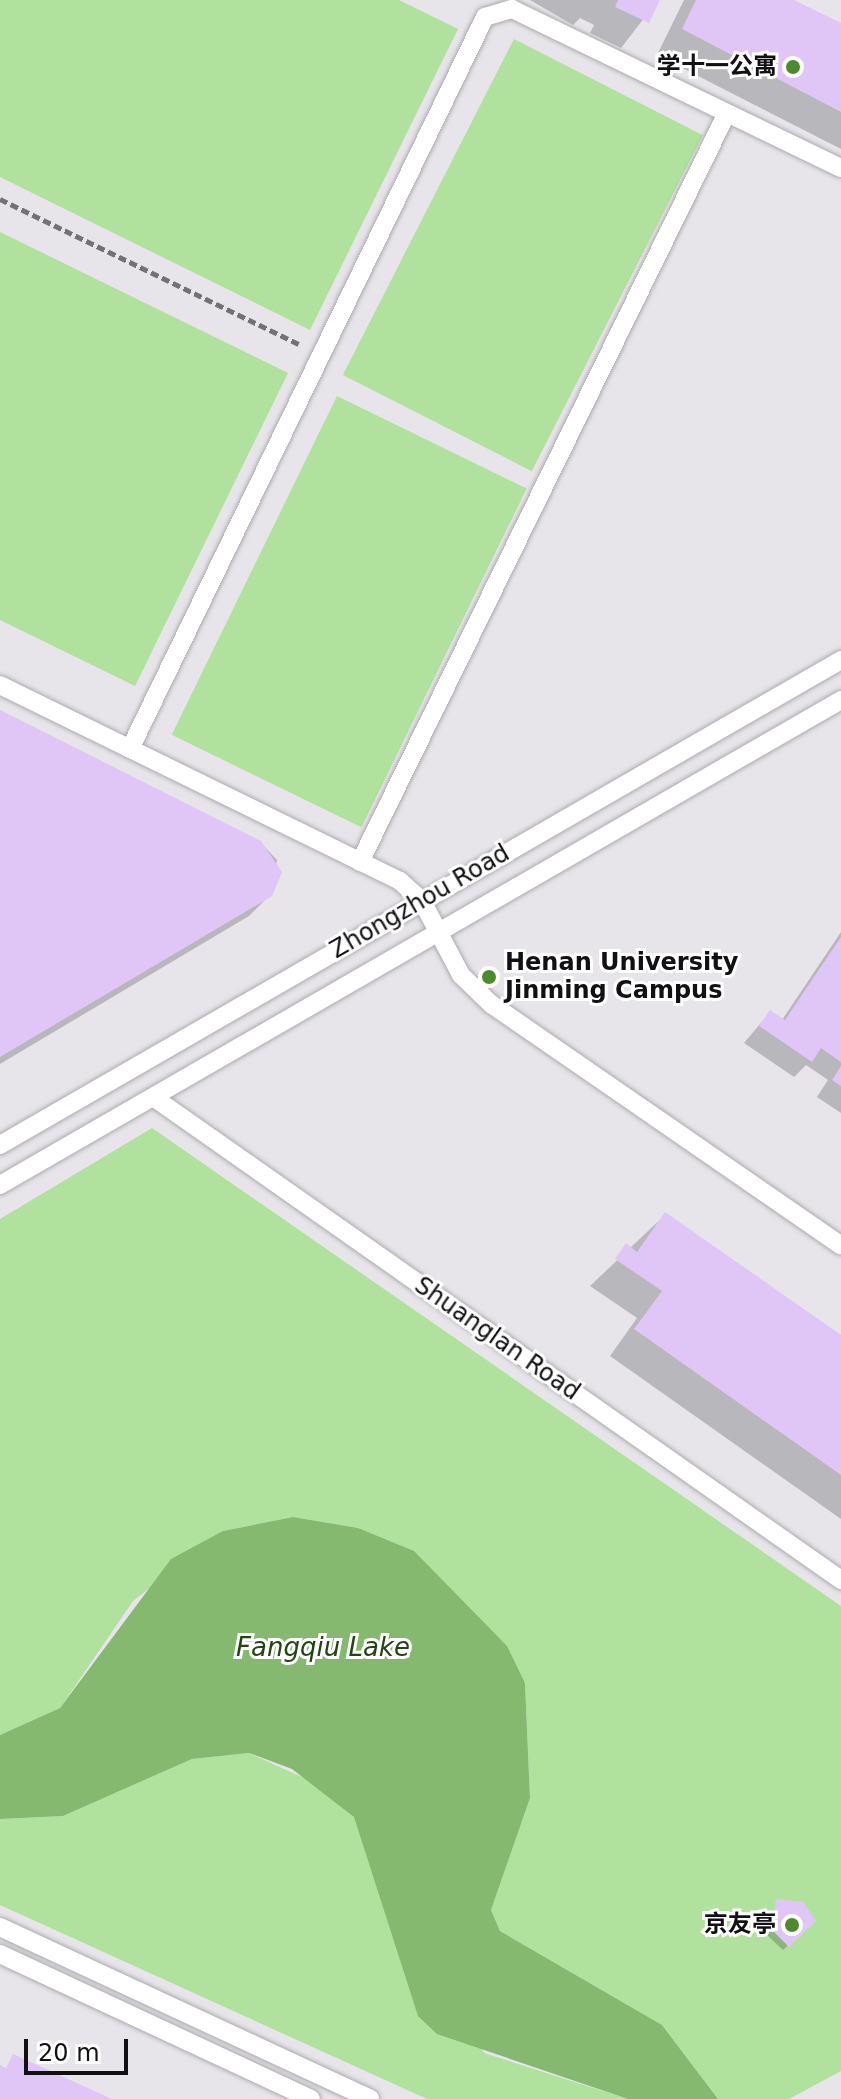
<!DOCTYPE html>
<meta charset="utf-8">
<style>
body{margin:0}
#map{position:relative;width:841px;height:2099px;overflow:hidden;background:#e7e5ea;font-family:"DejaVu Sans","Noto Sans SC",sans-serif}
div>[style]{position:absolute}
.green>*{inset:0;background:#b0e19d;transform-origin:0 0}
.water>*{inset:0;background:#84b96f}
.shadow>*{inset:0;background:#0003}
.building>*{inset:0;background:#dfc6f6}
.path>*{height:5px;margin-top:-2.5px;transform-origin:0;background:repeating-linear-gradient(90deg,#727174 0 8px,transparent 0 12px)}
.roads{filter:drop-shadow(0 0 2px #adaaaf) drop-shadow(0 0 2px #adaaaf)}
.service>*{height:18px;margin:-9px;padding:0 9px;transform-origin:9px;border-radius:9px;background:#fff}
.dots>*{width:22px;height:22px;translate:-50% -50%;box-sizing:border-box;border:4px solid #fff;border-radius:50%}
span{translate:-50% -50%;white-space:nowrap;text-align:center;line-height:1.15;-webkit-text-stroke:6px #fff;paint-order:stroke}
.poi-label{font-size:24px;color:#111012;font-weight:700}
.right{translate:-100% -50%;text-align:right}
.left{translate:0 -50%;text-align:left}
.street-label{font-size:24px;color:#111012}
.water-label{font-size:26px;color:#234512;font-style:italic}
.scale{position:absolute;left:24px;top:2039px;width:104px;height:36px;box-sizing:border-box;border:4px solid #111012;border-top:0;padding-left:10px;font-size:24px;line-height:28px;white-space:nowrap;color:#111012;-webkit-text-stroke:6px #fff;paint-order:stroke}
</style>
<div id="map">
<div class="green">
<i style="clip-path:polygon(0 0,399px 0,458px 29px,310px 330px,0 177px)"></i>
<i style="left:514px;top:39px;width:212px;height:377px;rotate:27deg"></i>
<i style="clip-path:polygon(0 232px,288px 373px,135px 686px,0 620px)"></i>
<i style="left:337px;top:396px;width:211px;height:377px;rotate:26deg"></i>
<i style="clip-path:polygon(152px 1128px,841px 1606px,841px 2071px,789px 2099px,718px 2099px,662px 2025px,500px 1931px,491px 1910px,530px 1798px,525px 1682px,358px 1528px,293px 1517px,223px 1531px,133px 1601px,60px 1708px,0 1735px,0 1219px)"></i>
<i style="clip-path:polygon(249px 1753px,317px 1784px,354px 1817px,484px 2053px,628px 2099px,427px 2099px,0 1905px,0 1819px,63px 1816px,192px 1759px)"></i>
</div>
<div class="water">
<i style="clip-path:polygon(293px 1517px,358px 1528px,414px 1551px,507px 1646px,525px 1683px,530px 1798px,491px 1910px,500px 1931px,662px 2025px,718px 2099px,628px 2099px,437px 2034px,418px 2016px,354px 1817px,292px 1769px,249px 1753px,192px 1759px,63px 1816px,0 1819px,0 1735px,60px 1708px,171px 1559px,223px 1531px)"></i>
</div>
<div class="shadow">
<i style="clip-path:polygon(530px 0,658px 0,621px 48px,590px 33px,594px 25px,580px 18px,573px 25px)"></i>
<i style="clip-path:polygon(684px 0,789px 0,841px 25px,841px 149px,657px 55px)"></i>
<i style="clip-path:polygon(0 713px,260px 842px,277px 860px,270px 895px,249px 916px,0 1064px)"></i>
<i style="clip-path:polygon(841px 932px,841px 1113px,817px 1097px,828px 1080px,806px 1065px,794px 1077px,744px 1043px,770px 1012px,782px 1020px)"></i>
<i style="clip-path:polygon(666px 1214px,841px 1337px,841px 1519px,610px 1356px,637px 1318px,590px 1286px)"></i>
<i style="clip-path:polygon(777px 1902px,813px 1921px,783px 1950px,766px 1934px)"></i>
</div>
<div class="building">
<i style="clip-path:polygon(618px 0,660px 0,649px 23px,615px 7px)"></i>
<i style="clip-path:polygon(696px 0,794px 0,841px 23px,841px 112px,682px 29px)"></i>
<i style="clip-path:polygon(0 710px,261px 841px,282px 872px,272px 896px,0 1057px)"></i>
<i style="clip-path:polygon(841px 937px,841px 1062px,821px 1048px,812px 1062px,759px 1026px,770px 1010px,785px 1020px)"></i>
<i style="clip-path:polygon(841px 1066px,841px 1086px,832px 1080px)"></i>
<i style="clip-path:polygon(665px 1212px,841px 1335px,841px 1475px,634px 1329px,662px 1291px,615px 1259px,626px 1243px,637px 1252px)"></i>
<i style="clip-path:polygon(776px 1899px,803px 1902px,816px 1921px,789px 1947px,771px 1929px)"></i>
<i style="clip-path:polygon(13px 2054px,112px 2099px,0 2099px,0 2065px,6px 2068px)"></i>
</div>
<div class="path">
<i style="left:0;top:199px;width:332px;rotate:25.9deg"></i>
</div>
<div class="roads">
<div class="service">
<i style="left:0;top:685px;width:445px;rotate:26.1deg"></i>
<i style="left:400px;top:881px;width:30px;rotate:42deg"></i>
<i style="left:422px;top:901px;width:84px;rotate:62.2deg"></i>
<i style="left:461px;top:975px;width:42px;rotate:44deg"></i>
<i style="left:491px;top:1004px;width:425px;rotate:34.6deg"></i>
<i style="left:130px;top:749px;width:814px;rotate:-64.13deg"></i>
<i style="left:485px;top:17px;width:28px;rotate:-17deg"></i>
<i style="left:512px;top:9px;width:365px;rotate:25.8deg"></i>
<i style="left:360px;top:862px;width:834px;rotate:-63.9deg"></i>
<i style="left:153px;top:1097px;width:841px;rotate:35.07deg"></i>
<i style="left:0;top:1145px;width:971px;rotate:-29.97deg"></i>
<i style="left:0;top:1185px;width:971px;rotate:-29.97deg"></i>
<i style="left:0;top:1927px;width:408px;rotate:24.9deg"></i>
<i style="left:0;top:1954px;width:343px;rotate:25deg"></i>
</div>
</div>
<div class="dots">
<i style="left:793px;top:67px;background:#4b8b2c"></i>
<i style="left:489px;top:977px;background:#4b8b2c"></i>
<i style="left:792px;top:1925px;background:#4b8b2c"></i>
</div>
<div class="poi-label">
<span class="right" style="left:777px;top:67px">学十一公寓</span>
<span class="left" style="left:505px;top:977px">Henan University<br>Jinming Campus</span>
<span class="right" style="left:776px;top:1925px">京友亭</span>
</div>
<div class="street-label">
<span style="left:420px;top:902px;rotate:-30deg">Zhongzhou Road</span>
<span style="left:497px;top:1339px;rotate:35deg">Shuanglan Road</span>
</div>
<div class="water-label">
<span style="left:323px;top:1648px">Fangqiu Lake</span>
</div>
<div class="scale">20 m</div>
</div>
